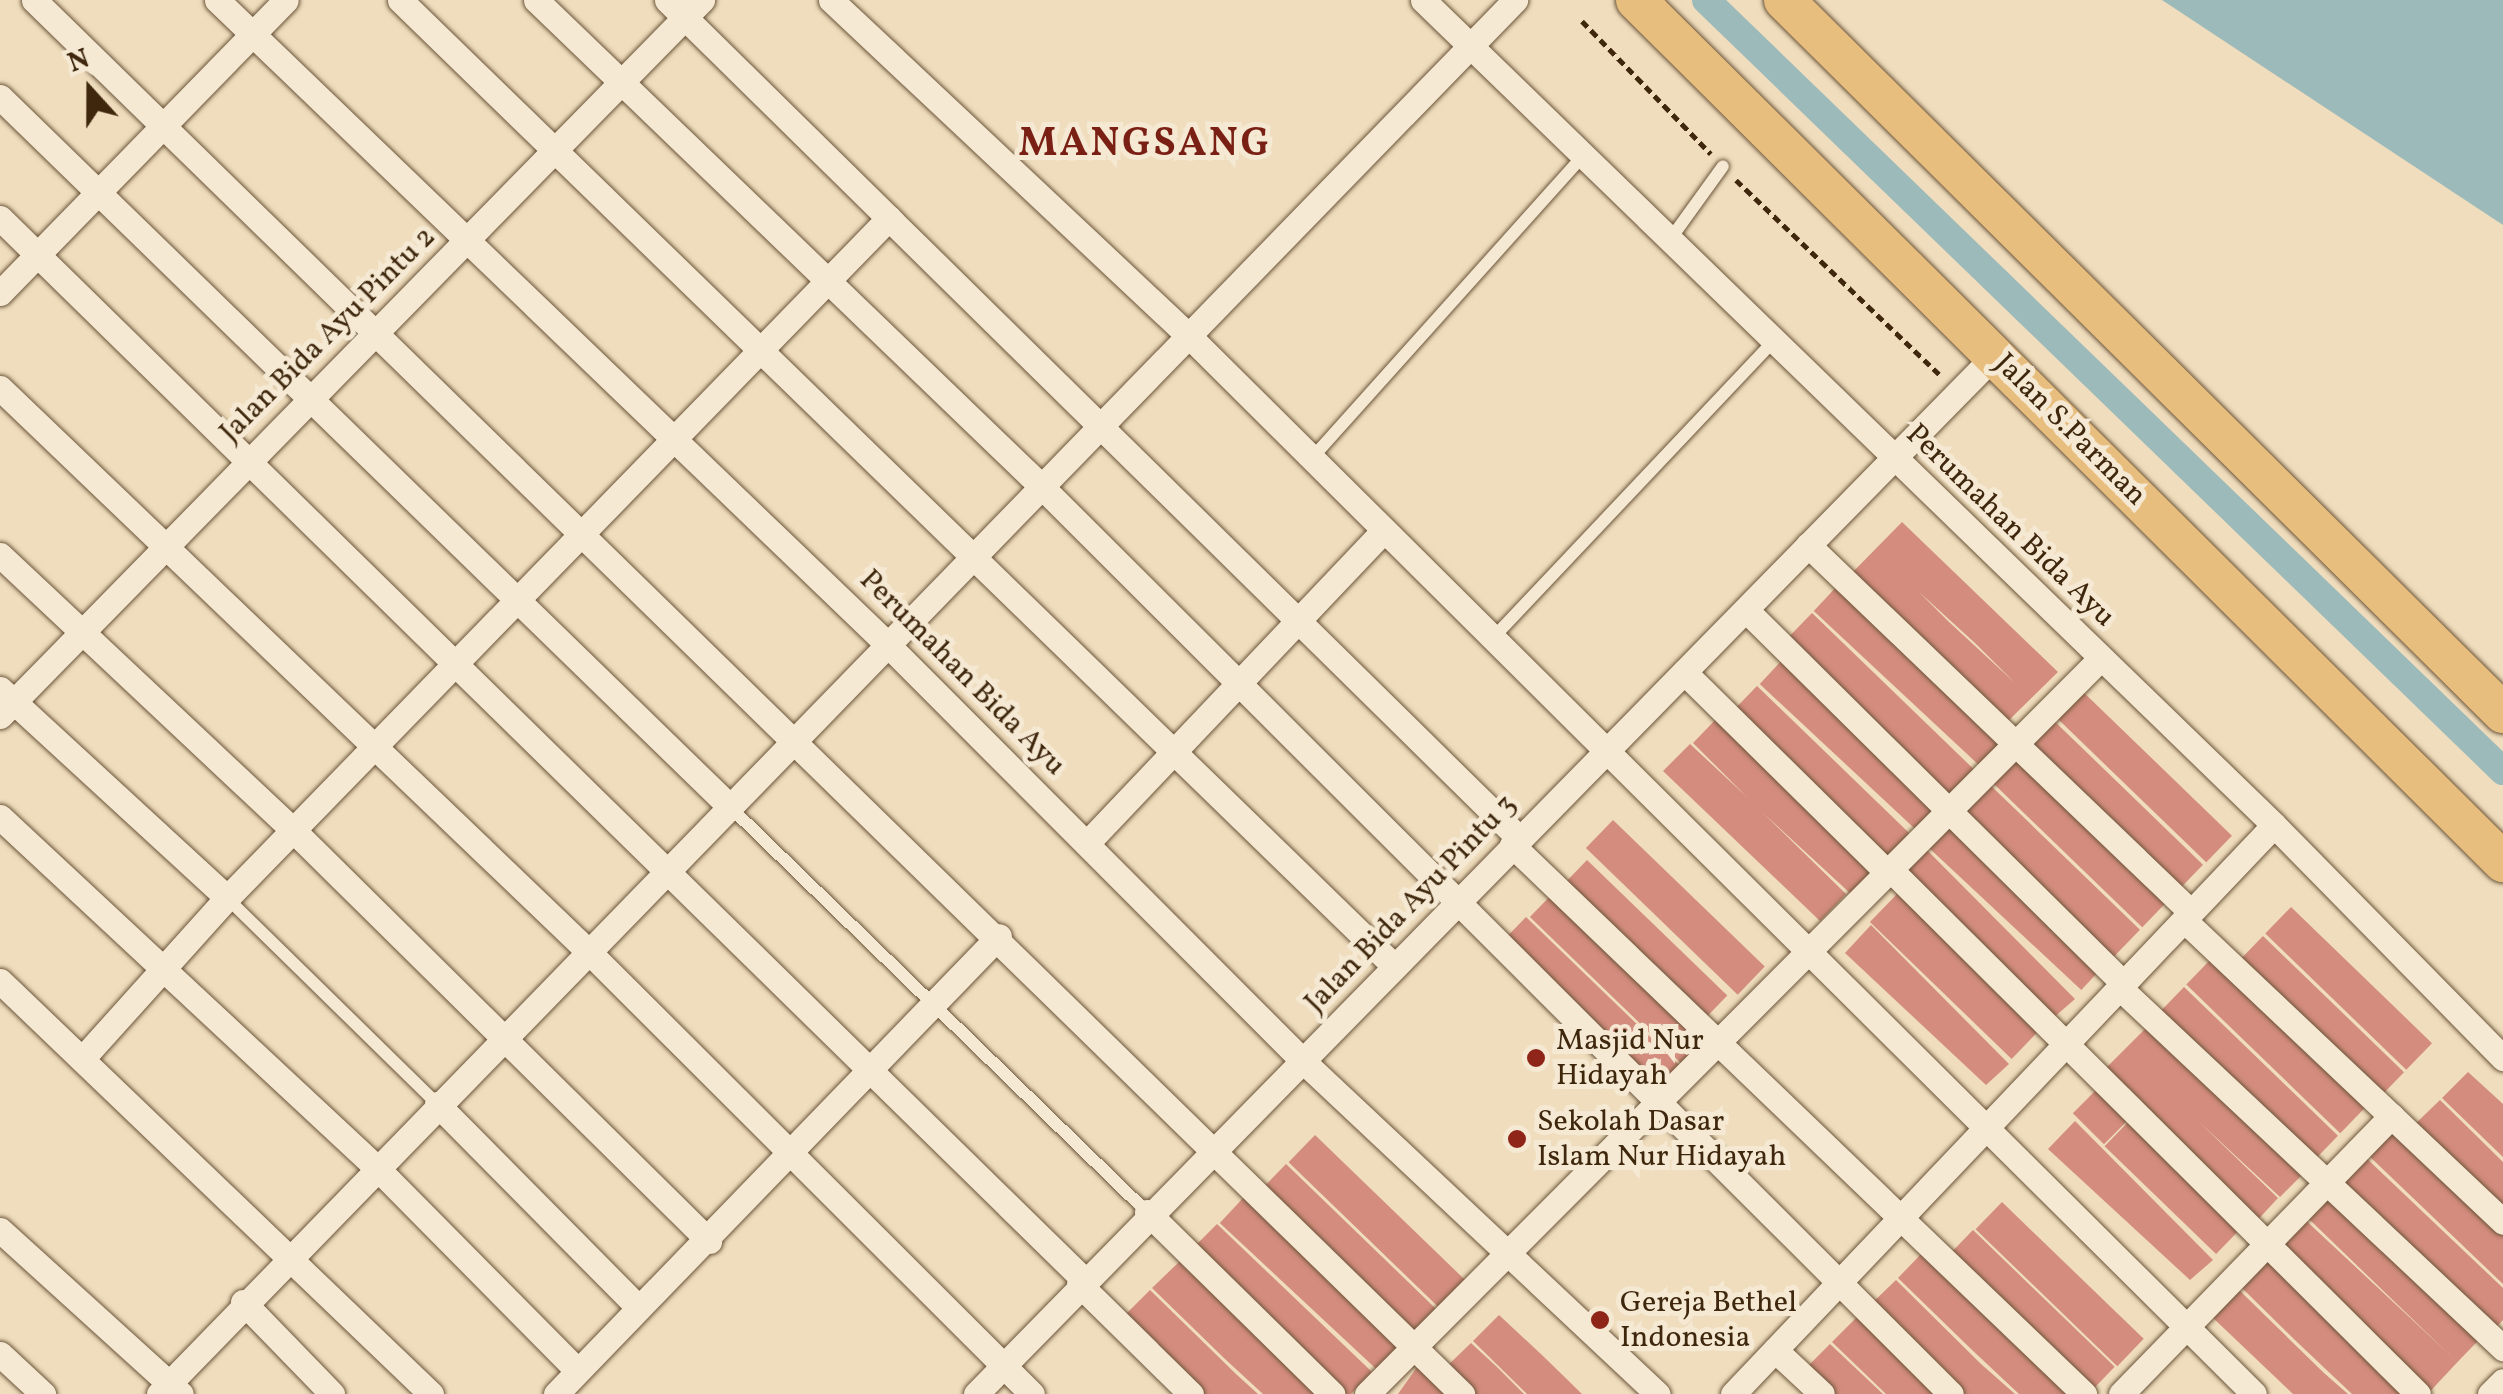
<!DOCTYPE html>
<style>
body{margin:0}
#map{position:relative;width:2503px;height:1394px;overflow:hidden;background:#efddbd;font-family:Vollkorn,serif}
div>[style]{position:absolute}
.water>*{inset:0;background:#9dbaba}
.canal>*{height:28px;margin:-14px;padding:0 14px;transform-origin:14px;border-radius:14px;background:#9dbaba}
.building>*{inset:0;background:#d38c7d;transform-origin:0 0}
.path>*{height:5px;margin-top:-2.5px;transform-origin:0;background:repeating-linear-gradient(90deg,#3f270d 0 8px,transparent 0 13px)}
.roads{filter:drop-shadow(0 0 2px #6b5439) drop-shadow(0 0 2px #6b5439)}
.lane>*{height:12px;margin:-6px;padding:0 6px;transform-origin:6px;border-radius:6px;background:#f5e9d4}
.street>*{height:25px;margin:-12.5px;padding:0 12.5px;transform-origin:12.5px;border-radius:12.5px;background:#f5e9d4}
.primary>*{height:40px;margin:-20px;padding:0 20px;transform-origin:20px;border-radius:20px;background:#e8be7e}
.dots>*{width:28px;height:28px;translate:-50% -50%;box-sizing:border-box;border:5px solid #f5e9d4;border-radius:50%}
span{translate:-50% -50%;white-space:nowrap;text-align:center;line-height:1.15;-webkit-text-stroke:10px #f5e9d4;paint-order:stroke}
.street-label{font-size:30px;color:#3f270d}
.poi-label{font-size:30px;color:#3f270d}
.left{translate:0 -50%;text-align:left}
.district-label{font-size:40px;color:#7a1f14;font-weight:700;letter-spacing:2.5px}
.north{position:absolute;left:40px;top:40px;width:100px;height:100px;-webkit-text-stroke:8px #f5e9d4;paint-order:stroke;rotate:339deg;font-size:28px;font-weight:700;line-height:40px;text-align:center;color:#3f270d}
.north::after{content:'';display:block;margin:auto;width:35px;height:45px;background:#3f270d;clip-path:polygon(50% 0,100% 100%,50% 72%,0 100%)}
</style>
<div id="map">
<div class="water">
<i style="clip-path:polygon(2162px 0,2503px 0,2503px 225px)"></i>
</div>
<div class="canal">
<i style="left:1706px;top:0;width:1109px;rotate:44.05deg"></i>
</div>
<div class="building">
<i style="clip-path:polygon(evenodd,1902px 522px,2058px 672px,2003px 726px,1848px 577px,1902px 522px,1918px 591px,1976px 644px,2015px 683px,1948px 621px,1918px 591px)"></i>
<i style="left:1839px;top:584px;width:231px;height:37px;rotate:43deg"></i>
<i style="left:1812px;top:613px;width:230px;height:37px;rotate:44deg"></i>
<i style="left:1785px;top:657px;width:214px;height:37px;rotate:43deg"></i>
<i style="left:1757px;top:686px;width:214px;height:38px;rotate:44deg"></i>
<i style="left:2078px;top:687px;width:214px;height:37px;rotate:44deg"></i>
<i style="clip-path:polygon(1719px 716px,1876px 867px,1851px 894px,1762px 812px,1846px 894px,1820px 921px,1663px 771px,1690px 744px,1747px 797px,1693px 743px)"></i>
<i style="left:2049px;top:716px;width:214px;height:38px;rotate:44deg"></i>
<i style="left:2014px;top:752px;width:214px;height:37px;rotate:44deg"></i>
<i style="left:1986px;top:781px;width:214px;height:39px;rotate:44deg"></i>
<i style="left:1950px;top:817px;width:214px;height:37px;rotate:43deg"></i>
<i style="left:1613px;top:820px;width:211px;height:39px;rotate:44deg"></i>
<i style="clip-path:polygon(1921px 844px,2075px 999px,2052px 1019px,1894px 872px)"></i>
<i style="left:1587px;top:860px;width:195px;height:36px;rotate:44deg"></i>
<i style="left:1557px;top:889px;width:211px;height:39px;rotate:44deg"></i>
<i style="left:1897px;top:894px;width:197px;height:39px;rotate:44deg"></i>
<i style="left:2291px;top:907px;width:196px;height:37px;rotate:44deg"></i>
<i style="left:1526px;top:917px;width:214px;height:37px;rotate:44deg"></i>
<i style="clip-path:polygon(1871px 925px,2009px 1064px,1986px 1085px,1845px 953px)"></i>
<i style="left:2263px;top:936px;width:196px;height:39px;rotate:44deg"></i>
<i style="left:2212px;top:958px;width:214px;height:37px;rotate:44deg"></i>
<i style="left:2184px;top:987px;width:214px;height:39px;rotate:44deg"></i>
<i style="clip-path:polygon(2152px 1022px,2307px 1170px,2280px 1197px,2198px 1121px,2278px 1198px,2252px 1226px,2097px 1077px)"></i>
<i style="clip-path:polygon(2468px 1072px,2503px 1104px,2503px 1157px,2442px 1098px)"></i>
<i style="left:2099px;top:1087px;width:44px;height:37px;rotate:45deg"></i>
<i style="clip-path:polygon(2440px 1100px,2503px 1162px,2503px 1213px,2412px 1127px)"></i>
<i style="left:2131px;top:1119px;width:155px;height:38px;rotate:44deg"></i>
<i style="clip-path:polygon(2075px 1121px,2213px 1260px,2190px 1280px,2048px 1149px)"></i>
<i style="clip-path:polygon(2393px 1127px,2503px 1233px,2503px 1284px,2366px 1153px)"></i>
<i style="left:1315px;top:1135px;width:214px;height:38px;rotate:44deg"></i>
<i style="clip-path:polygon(2364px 1156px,2503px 1288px,2503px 1320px,2493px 1331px,2337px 1183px)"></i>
<i style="left:1286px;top:1164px;width:214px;height:38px;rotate:44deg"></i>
<i style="left:2329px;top:1187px;width:214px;height:37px;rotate:44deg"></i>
<i style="left:1245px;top:1196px;width:214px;height:37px;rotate:43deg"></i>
<i style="left:2002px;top:1202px;width:197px;height:38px;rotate:44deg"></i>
<i style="left:2301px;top:1216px;width:214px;height:39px;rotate:43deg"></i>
<i style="clip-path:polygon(1217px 1224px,1372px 1372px,1351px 1394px,1340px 1394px,1190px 1251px)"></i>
<i style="left:1973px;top:1230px;width:197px;height:38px;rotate:44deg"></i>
<i style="clip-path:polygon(1924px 1251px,2074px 1394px,2019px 1394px,1970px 1348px,1898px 1278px)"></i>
<i style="clip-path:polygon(2267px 1261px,2407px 1394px,2352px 1394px,2297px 1342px,2241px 1287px)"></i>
<i style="clip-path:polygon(1179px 1262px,1222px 1303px,1317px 1394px,1263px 1394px,1225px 1359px,1152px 1288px)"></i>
<i style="clip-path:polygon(1896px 1280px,1981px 1364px,2015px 1394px,1960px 1394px,1868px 1307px)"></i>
<i style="clip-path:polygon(2238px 1289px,2324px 1373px,2348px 1394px,2293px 1394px,2211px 1316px)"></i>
<i style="clip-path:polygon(1150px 1290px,1236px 1374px,1258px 1394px,1204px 1394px,1123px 1317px)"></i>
<i style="clip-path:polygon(1499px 1315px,1543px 1356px,1582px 1394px,1527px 1394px,1473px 1341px)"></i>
<i style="clip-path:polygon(1859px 1315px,1940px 1394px,1886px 1394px,1832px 1342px)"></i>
<i style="clip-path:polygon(1471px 1343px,1497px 1367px,1524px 1394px,1469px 1394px,1443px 1370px)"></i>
<i style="clip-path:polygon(1830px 1344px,1883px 1394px,1828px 1394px,1803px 1371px)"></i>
<i style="clip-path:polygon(1420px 1363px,1453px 1394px,1398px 1394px)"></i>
</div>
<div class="path">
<i style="left:1582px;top:21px;width:185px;rotate:45.9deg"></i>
<i style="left:1736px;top:180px;width:284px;rotate:43.7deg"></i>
</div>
<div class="roads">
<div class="lane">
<i style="left:1669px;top:241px;width:92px;rotate:-54.2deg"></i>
<i style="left:1312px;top:458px;width:406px;rotate:-48.1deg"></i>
<i style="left:1492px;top:639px;width:409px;rotate:-46.6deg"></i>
<i style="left:728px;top:805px;width:584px;rotate:44.17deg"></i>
<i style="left:227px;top:898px;width:294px;rotate:44.4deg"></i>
</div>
<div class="street">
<i style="left:34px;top:0;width:1996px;rotate:44.31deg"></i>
<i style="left:217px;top:0;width:926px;rotate:43.86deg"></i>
<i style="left:885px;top:642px;width:593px;rotate:45.07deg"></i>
<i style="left:1304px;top:1062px;width:485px;rotate:43.2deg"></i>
<i style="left:400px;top:0;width:1387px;rotate:44.18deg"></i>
<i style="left:536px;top:0;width:698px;rotate:43.9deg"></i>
<i style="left:1039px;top:484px;width:1288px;rotate:44.94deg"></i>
<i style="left:667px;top:0;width:1195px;rotate:44.53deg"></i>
<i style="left:831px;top:0;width:487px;rotate:43.2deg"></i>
<i style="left:1186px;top:333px;width:1505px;rotate:44.81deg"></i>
<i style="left:1423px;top:0;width:1185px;rotate:44.11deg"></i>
<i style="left:2274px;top:825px;width:327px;rotate:45.5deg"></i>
<i style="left:0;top:97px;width:1016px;rotate:44.2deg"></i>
<i style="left:0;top:218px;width:1518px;rotate:44.41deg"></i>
<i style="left:0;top:293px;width:409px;rotate:-45.7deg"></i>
<i style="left:0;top:388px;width:814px;rotate:43.76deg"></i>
<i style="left:588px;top:951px;width:627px;rotate:44.94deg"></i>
<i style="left:1808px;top:545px;width:530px;rotate:43.78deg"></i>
<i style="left:0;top:555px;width:402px;rotate:43.2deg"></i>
<i style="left:293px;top:830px;width:585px;rotate:44.65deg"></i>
<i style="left:1746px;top:610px;width:532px;rotate:44.7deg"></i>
<i style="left:1684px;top:672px;width:286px;rotate:44.6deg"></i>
<i style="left:0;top:689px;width:309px;rotate:42.6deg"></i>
<i style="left:0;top:716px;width:1003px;rotate:-45.57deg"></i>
<i style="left:0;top:817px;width:517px;rotate:42.96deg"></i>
<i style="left:378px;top:1169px;width:284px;rotate:45.3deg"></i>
<i style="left:1088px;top:842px;width:430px;rotate:-46.5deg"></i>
<i style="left:1512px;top:845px;width:793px;rotate:43.82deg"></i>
<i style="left:1891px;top:870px;width:743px;rotate:44.84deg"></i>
<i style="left:2184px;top:920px;width:439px;rotate:43.4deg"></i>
<i style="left:0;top:981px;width:597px;rotate:43.78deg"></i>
<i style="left:2120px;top:988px;width:526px;rotate:43.23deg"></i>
<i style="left:82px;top:1059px;width:217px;rotate:-48deg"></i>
<i style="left:227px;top:898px;width:949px;rotate:-45.77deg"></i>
<i style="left:437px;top:1104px;width:286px;rotate:45.3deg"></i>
<i style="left:1147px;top:1212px;width:260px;rotate:44.5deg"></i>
<i style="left:0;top:1230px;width:244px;rotate:42.2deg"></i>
<i style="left:1079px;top:1284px;width:157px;rotate:44.5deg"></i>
<i style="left:243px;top:1302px;width:128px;rotate:45.9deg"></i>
<i style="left:1775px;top:1350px;width:64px;rotate:43.1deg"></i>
<i style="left:0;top:1354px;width:59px;rotate:42.9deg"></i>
<i style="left:159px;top:1394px;width:1945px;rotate:-45.79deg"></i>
<i style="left:556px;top:1394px;width:637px;rotate:-45.95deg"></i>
<i style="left:976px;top:1394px;width:1455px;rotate:-45.56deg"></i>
<i style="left:1367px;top:1394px;width:1039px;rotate:-45.08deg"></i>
<i style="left:1733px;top:1394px;width:785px;rotate:-46.44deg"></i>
<i style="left:2121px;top:1394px;width:388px;rotate:-45.8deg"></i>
<i style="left:2490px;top:1394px;width:18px;rotate:-45deg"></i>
</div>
<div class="primary">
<i style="left:1636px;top:0;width:1223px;rotate:44.83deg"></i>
<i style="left:1784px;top:0;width:1013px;rotate:44.76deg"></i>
</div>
</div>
<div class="dots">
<i style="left:1536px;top:1058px;background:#8f2418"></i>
<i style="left:1517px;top:1139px;background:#8f2418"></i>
<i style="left:1600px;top:1320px;background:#8f2418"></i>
</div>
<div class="street-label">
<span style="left:328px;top:335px;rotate:-45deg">Jalan Bida Ayu Pintu 2</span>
<span style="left:2070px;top:430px;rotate:45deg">Jalan S.Parman</span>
<span style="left:2010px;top:526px;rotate:44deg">Perumahan Bida Ayu</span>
<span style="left:962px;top:673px;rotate:45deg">Perumahan Bida Ayu</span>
<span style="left:1411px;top:904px;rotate:-46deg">Jalan Bida Ayu Pintu 3</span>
</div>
<div class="poi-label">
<span class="left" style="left:1556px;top:1058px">Masjid Nur<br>Hidayah</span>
<span class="left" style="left:1537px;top:1139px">Sekolah Dasar<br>Islam Nur Hidayah</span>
<span class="left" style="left:1620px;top:1320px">Gereja Bethel<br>Indonesia</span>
</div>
<div class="district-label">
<span style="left:1145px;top:145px">MANGSANG</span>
</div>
<div class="north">N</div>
</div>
